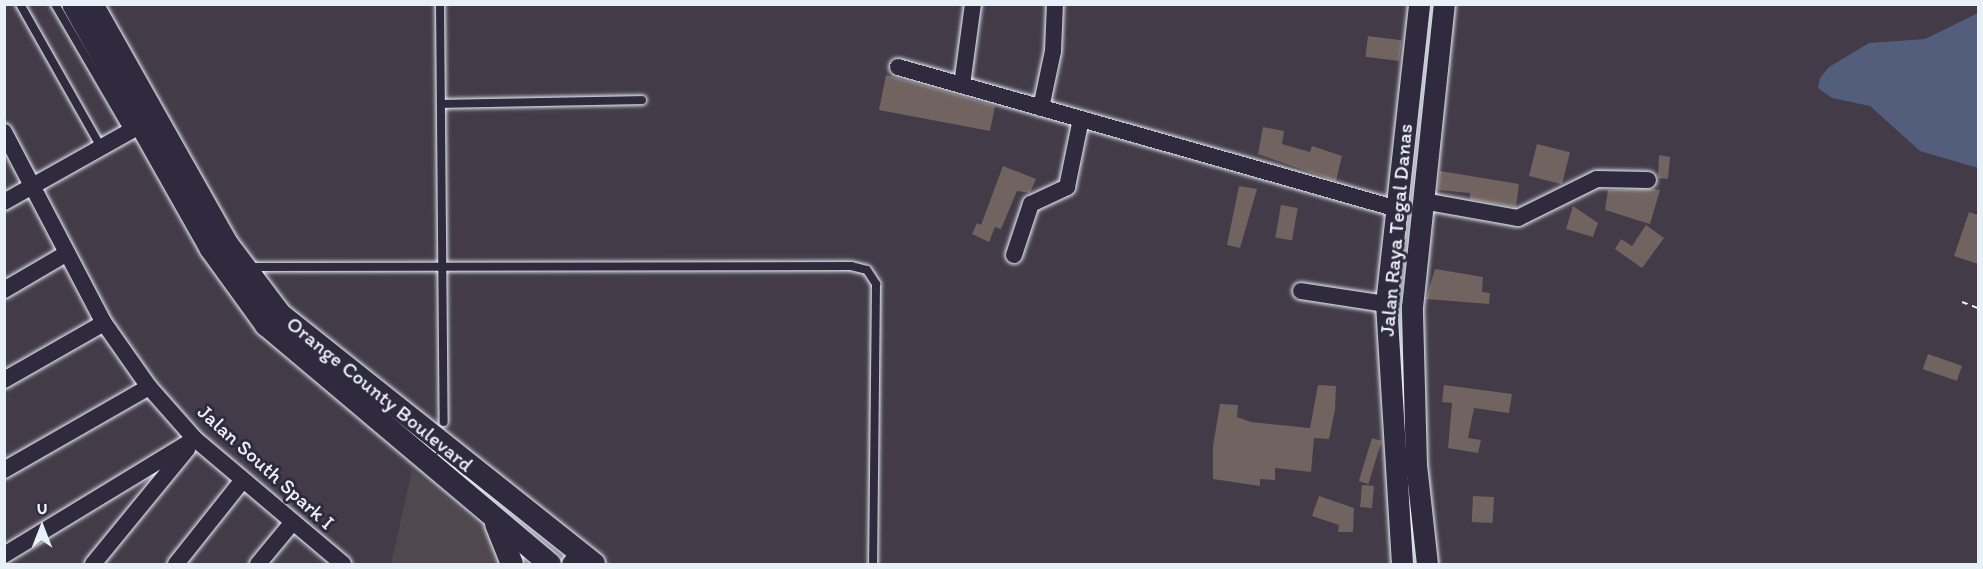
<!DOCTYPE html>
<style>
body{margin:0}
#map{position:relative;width:1983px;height:569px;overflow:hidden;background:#433b47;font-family:Itim,sans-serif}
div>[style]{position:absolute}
.built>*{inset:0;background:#51474e}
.water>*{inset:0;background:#525e7b}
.building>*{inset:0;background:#71635f;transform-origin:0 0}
.path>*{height:2px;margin-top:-1px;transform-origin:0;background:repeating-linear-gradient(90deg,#e8f1f8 0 6px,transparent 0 10.5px)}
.roads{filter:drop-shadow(0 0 2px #e8f1f8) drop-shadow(0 0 2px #e8f1f8)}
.service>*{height:8px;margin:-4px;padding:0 4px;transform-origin:4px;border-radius:4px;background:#2f2a3d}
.minor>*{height:16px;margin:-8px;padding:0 8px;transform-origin:8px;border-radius:8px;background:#2f2a3d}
.tertiary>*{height:21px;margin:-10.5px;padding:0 10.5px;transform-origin:10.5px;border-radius:10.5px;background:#2f2a3d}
.secondary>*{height:22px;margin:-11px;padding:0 11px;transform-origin:11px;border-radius:11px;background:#2f2a3d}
span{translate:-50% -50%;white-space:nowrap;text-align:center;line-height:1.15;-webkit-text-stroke:6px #2f2a3d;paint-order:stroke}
.street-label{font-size:21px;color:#e8f1f8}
.frame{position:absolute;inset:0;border:6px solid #e8f1f8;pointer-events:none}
.north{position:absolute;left:12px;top:497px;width:60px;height:60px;-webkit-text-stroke:4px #2f2a3d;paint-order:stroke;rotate:0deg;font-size:16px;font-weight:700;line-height:24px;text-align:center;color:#e8f1f8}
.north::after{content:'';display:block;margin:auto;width:21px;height:27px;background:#e8f1f8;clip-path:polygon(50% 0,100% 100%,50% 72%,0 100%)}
</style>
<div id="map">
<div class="built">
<i style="clip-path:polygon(412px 470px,529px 564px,391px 564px)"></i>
</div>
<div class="water">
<i style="clip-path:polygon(1978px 13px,1978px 168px,1920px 151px,1870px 106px,1832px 98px,1818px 88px,1820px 78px,1829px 67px,1869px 43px,1925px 39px)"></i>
</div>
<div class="building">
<i style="left:1368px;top:36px;width:34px;height:21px;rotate:7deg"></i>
<i style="clip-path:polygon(886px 75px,995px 106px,990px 131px,879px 110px)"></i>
<i style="clip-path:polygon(1263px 127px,1284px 131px,1282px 144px,1310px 152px,1312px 146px,1342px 156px,1336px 181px,1258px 154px)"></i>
<i style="left:1537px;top:144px;width:34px;height:33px;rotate:14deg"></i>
<i style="clip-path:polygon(1659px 155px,1670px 157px,1668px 179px,1658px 178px)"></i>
<i style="clip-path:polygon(1003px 166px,1036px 179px,1030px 193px,1017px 191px,1001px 229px,995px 227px,989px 242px,972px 234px,977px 223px,981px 225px)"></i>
<i style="clip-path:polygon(1440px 171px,1519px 184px,1516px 207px,1470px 199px,1470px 193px,1438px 190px)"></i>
<i style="clip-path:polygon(1239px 186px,1257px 189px,1240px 248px,1227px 245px)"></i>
<i style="clip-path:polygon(1654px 189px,1660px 190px,1650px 224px,1605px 210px,1608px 190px)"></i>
<i style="left:1281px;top:205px;width:17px;height:33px;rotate:10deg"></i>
<i style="clip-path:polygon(1573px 206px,1598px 223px,1593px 237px,1566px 229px)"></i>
<i style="clip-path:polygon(1969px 212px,1978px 215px,1978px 264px,1954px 256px)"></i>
<i style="clip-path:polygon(1646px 225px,1664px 238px,1642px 268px,1615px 249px,1621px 239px,1632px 246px)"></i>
<i style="clip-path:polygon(1435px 269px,1483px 277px,1482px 292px,1490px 293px,1489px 304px,1426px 299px)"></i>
<i style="left:1928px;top:354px;width:36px;height:16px;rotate:19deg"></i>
<i style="clip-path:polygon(1318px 385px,1336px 386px,1335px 410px,1329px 439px,1314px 438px,1311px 472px,1275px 468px,1275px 480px,1260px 479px,1260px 486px,1213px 479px,1213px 446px,1220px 404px,1238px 405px,1237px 417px,1251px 422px,1310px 428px)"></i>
<i style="clip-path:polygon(1444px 385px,1512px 394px,1509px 413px,1474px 408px,1468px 438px,1481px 440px,1478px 453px,1448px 448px,1452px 403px,1442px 402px)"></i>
<i style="left:1372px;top:438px;width:10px;height:45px;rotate:17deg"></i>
<i style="left:1362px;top:485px;width:12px;height:22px;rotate:5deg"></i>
<i style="clip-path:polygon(1319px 496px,1354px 508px,1353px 532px,1338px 532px,1339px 525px,1312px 516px)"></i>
<i style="left:1473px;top:496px;width:21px;height:26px;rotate:3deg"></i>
</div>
<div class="path">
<i style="left:1962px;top:302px;width:17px;rotate:21deg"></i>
</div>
<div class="roads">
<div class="service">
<i style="left:20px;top:4px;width:164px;rotate:60.5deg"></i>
<i style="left:55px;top:4px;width:147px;rotate:59.8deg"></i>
<i style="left:440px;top:4px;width:418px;rotate:89.5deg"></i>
<i style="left:441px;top:104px;width:201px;rotate:-1.1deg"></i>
<i style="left:247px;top:267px;width:604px;rotate:-0.09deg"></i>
<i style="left:851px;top:266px;width:16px;rotate:14deg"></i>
<i style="left:867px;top:270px;width:17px;rotate:57deg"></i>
<i style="left:876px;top:284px;width:280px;rotate:90.6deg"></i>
</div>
<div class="minor">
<i style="left:898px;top:67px;width:516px;rotate:15.87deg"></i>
<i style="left:962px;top:85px;width:82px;rotate:-82.3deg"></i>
<i style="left:1041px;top:108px;width:58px;rotate:-78.1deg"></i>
<i style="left:1053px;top:51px;width:47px;rotate:-87.6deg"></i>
<i style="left:4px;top:132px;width:216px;rotate:62.4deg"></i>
<i style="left:104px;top:323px;width:78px;rotate:54.9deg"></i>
<i style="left:149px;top:387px;width:69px;rotate:48.5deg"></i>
<i style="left:195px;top:439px;width:194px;rotate:40.2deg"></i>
<i style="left:1423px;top:201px;width:97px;rotate:10.1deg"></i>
<i style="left:1518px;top:218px;width:88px;rotate:-26.3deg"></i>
<i style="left:1597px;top:179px;width:51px;rotate:1.1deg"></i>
<i style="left:4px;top:202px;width:167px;rotate:-29.3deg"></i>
<i style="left:1014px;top:255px;width:54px;rotate:-71.6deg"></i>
<i style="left:1031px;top:204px;width:40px;rotate:-25deg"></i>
<i style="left:1067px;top:187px;width:69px;rotate:-78.4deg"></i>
<i style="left:4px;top:290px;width:73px;rotate:-30.4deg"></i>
<i style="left:1301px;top:291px;width:86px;rotate:8.7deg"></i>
<i style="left:4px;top:380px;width:115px;rotate:-29.7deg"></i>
<i style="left:4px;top:470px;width:167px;rotate:-29.8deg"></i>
<i style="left:4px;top:555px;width:223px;rotate:-31.3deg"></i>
<i style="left:93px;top:564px;width:149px;rotate:-50.7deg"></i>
<i style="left:176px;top:564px;width:106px;rotate:-51.5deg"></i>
<i style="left:258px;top:564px;width:53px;rotate:-50.3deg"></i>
<i style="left:570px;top:564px;width:15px;rotate:-53deg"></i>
</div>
<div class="tertiary">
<i style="left:1402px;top:564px;width:260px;rotate:-93.5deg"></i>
<i style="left:1386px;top:304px;width:302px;rotate:-83.7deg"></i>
<i style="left:1427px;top:564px;width:100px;rotate:-96.3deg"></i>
<i style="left:1416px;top:465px;width:158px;rotate:-91.5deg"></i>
<i style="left:1412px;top:307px;width:305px;rotate:-84deg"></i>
</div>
<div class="secondary">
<i style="left:73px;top:4px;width:281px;rotate:60.6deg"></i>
<i style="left:211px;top:249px;width:94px;rotate:54.1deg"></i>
<i style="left:266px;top:325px;width:371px;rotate:40.1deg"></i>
<i style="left:92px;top:4px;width:277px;rotate:60.6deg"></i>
<i style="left:228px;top:245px;width:86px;rotate:53deg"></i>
<i style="left:280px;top:314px;width:401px;rotate:38.5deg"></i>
<i style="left:496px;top:524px;width:43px;rotate:68.2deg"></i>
</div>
</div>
<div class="street-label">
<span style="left:1396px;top:230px;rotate:-85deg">Jalan Raya Tegal Danas</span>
<span style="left:380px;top:394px;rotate:39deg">Orange County Boulevard</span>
<span style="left:266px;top:467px;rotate:42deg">Jalan South Spark I</span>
</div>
<div class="frame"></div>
<div class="north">U</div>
</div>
